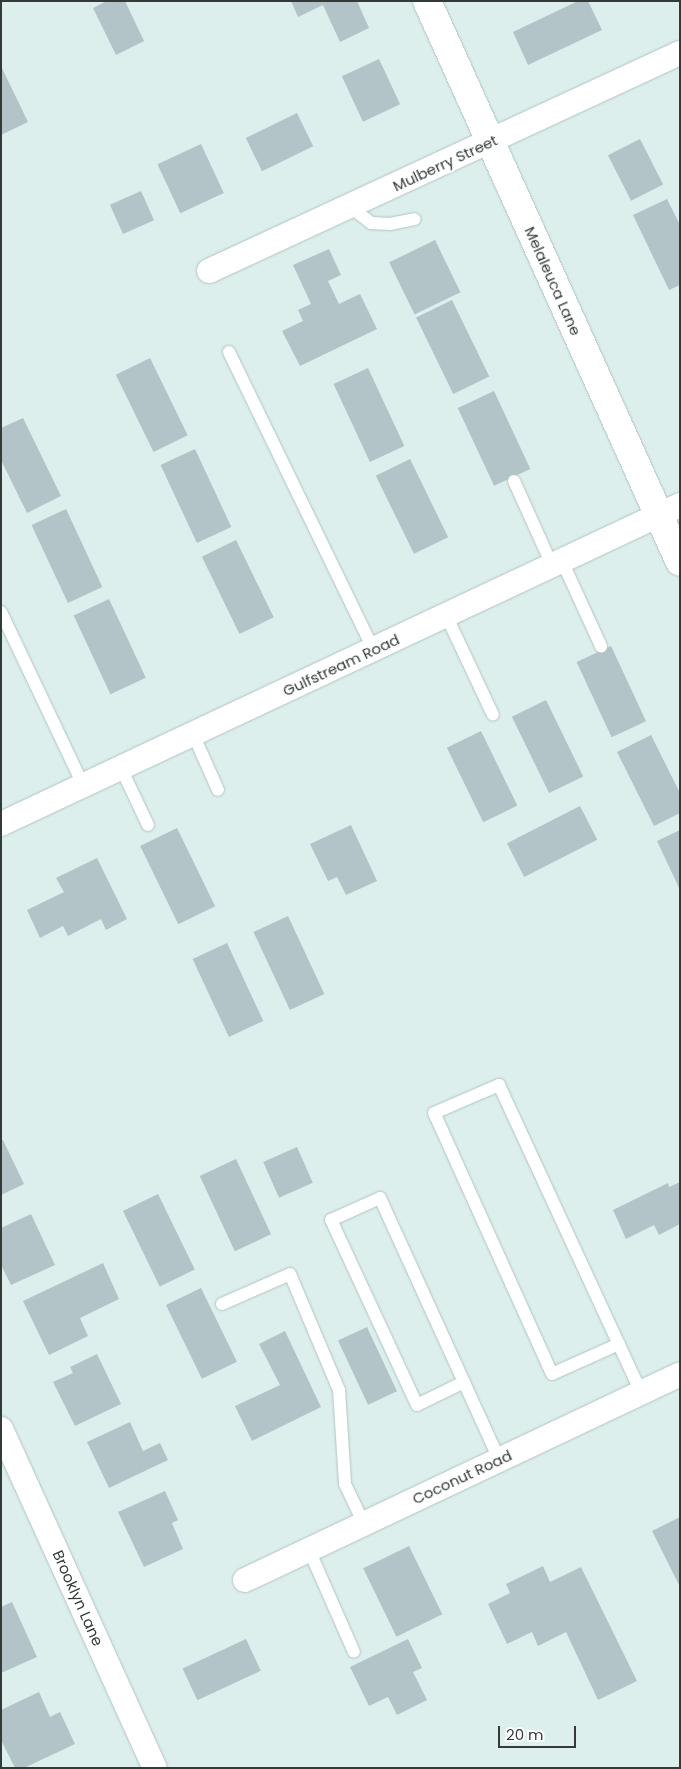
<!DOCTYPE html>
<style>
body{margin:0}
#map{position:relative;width:681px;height:1769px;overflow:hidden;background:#dcefec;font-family:Poppins,sans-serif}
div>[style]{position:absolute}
.building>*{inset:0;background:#b2c4c8;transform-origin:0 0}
.roads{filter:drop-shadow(0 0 1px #b2c4c1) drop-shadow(0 0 1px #b2c4c1)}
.service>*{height:12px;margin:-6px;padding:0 6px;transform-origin:6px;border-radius:6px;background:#fff}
.minor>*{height:24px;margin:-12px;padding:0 12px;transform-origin:12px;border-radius:12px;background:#fff}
.tertiary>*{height:28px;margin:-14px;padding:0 14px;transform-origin:14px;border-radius:14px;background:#fff}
span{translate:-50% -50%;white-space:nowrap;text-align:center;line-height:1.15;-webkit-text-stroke:4px #fff;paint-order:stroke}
.street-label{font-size:15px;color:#333b39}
.frame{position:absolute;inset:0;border:2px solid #333b39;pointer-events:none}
.scale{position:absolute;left:498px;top:1726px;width:78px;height:22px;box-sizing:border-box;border:2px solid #333b39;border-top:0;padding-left:6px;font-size:15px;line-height:18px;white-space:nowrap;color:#333b39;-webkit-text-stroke:4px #fff;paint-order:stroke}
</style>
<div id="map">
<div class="building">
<i style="clip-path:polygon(107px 1px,125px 1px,144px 41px,116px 55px,93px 8px)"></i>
<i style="clip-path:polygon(291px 1px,357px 1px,369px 28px,340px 42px,323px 5px,298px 17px)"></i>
<i style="clip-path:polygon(578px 1px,588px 1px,602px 30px,528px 65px,513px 32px)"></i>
<i style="left:379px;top:59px;width:50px;height:41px;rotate:65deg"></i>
<i style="clip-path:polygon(1px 66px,28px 122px,1px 135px)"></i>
<i style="left:297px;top:113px;width:37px;height:57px;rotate:64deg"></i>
<i style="left:640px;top:139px;width:51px;height:36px;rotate:63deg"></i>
<i style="left:201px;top:144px;width:54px;height:48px;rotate:65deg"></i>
<i style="left:141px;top:191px;width:32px;height:34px;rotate:66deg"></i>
<i style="clip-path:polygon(667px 199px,680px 225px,680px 285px,669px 290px,633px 215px)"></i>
<i style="left:435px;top:240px;width:58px;height:51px;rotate:64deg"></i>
<i style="clip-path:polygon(329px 249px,341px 275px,328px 281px,339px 304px,360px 294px,377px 329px,300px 366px,282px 331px,303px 321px,298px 310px,311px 304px,293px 265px)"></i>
<i style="left:452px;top:300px;width:85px;height:40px;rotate:64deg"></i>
<i style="left:150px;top:358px;width:86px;height:38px;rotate:64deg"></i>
<i style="left:368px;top:368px;width:86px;height:38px;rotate:65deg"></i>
<i style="left:494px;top:391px;width:86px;height:40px;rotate:65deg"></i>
<i style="clip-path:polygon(23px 418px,61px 496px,27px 513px,1px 460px,1px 428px)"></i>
<i style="left:195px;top:449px;width:86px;height:38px;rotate:65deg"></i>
<i style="left:410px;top:459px;width:87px;height:38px;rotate:64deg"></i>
<i style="left:66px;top:509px;width:86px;height:38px;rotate:65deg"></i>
<i style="left:236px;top:540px;width:86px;height:38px;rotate:64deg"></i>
<i style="left:109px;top:599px;width:87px;height:39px;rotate:65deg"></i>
<i style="left:611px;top:646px;width:83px;height:38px;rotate:65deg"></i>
<i style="left:546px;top:700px;width:85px;height:38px;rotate:64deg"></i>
<i style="left:481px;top:731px;width:83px;height:38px;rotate:64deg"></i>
<i style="clip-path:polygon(651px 735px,680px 793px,680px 813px,654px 826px,617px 752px)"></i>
<i style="left:580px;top:806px;width:38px;height:82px;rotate:63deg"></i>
<i style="clip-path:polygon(351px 825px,377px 881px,346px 895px,337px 877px,328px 881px,310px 844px)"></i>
<i style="left:177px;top:828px;width:87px;height:41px;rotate:64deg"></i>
<i style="clip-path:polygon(680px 830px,680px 890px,657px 841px)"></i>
<i style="clip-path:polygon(97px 858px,127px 919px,106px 930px,101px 919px,68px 936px,63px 926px,40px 938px,27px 910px,64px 892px,56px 878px)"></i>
<i style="left:288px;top:916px;width:86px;height:38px;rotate:65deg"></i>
<i style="left:227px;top:943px;width:86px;height:38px;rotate:65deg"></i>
<i style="clip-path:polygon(1px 1140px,3px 1140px,24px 1184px,1px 1195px)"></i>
<i style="left:297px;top:1147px;width:39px;height:37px;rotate:66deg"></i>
<i style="left:236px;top:1159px;width:83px;height:40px;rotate:65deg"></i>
<i style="clip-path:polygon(680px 1182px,680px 1224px,659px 1235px,654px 1225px,626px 1239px,613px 1210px,668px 1183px,669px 1187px)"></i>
<i style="left:158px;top:1194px;width:84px;height:39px;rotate:64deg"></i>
<i style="clip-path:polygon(31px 1214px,55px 1265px,11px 1285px,1px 1265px,1px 1228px)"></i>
<i style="clip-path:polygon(103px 1263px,119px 1299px,80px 1318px,88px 1336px,49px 1355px,23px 1301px)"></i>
<i style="left:201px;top:1288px;width:82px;height:39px;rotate:64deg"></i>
<i style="left:367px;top:1327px;width:71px;height:32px;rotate:65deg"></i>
<i style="clip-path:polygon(285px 1331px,321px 1407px,252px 1441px,235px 1406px,280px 1385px,259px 1344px)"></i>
<i style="clip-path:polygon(97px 1354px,121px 1404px,75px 1426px,53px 1382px,73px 1373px,70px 1367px)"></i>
<i style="clip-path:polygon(130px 1422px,143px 1451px,160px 1443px,168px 1460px,109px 1488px,87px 1442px)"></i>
<i style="clip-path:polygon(165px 1491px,178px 1520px,172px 1523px,183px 1549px,144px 1567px,118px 1512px)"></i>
<i style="clip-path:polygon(680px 1517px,680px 1587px,652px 1531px)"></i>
<i style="left:409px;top:1546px;width:76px;height:51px;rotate:64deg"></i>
<i style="clip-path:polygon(543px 1566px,550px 1582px,581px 1567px,637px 1681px,598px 1700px,566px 1632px,538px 1646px,532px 1632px,507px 1644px,488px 1604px,510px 1593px,506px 1584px)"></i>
<i style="clip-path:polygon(12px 1602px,37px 1657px,1px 1673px,1px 1607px)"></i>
<i style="left:246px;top:1639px;width:35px;height:70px;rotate:65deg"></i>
<i style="clip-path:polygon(408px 1639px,422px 1668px,413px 1672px,427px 1700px,397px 1715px,388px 1697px,369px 1706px,350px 1667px)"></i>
<i style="clip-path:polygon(39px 1692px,50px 1717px,60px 1712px,75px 1744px,24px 1768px,15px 1768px,1px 1740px,1px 1710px)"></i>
</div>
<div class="roads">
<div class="service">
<i style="left:350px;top:207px;width:26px;rotate:37deg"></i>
<i style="left:371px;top:223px;width:19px;rotate:3deg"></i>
<i style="left:390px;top:224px;width:25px;rotate:-11deg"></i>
<i style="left:229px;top:352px;width:330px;rotate:64.1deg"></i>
<i style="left:514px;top:481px;width:92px;rotate:65.7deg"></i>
<i style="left:562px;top:561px;width:94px;rotate:65.4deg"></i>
<i style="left:1px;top:612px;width:191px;rotate:64.6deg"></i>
<i style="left:446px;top:615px;width:110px;rotate:64.8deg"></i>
<i style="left:193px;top:734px;width:61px;rotate:65.9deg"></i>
<i style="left:121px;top:768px;width:63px;rotate:64.7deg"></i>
<i style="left:222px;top:1304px;width:74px;rotate:-23.8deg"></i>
<i style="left:290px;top:1274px;width:126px;rotate:67.1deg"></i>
<i style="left:339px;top:1390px;width:94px;rotate:86.3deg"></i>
<i style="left:345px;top:1484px;width:44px;rotate:64.6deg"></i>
<i style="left:619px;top:1344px;width:73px;rotate:155.9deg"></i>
<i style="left:552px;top:1374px;width:286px;rotate:-114.3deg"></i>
<i style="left:434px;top:1113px;width:71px;rotate:-23.3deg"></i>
<i style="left:499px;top:1085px;width:338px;rotate:65.2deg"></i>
<i style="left:464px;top:1382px;width:52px;rotate:153.9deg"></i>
<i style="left:417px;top:1405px;width:204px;rotate:-114.9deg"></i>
<i style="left:331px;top:1220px;width:54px;rotate:-24.2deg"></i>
<i style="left:380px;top:1198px;width:287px;rotate:65.5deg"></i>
<i style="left:309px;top:1550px;width:111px;rotate:66.2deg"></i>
</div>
<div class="minor">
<i style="left:209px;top:271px;width:519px;rotate:-24.84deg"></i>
<i style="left:1px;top:824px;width:750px;rotate:-25.16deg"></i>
<i style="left:1px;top:1429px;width:372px;rotate:65.6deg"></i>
<i style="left:245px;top:1580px;width:481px;rotate:-25.3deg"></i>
</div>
<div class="tertiary">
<i style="left:427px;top:1px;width:615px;rotate:65.73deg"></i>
</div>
</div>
<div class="street-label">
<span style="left:445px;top:163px;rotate:-25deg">Mulberry Street</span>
<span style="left:553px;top:281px;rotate:66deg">Melaleuca Lane</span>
<span style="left:341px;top:665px;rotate:-25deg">Gulfstream Road</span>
<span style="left:462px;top:1477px;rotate:-25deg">Coconut Road</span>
<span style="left:78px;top:1598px;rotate:66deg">Brooklyn Lane</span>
</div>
<div class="frame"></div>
<div class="scale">20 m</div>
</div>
